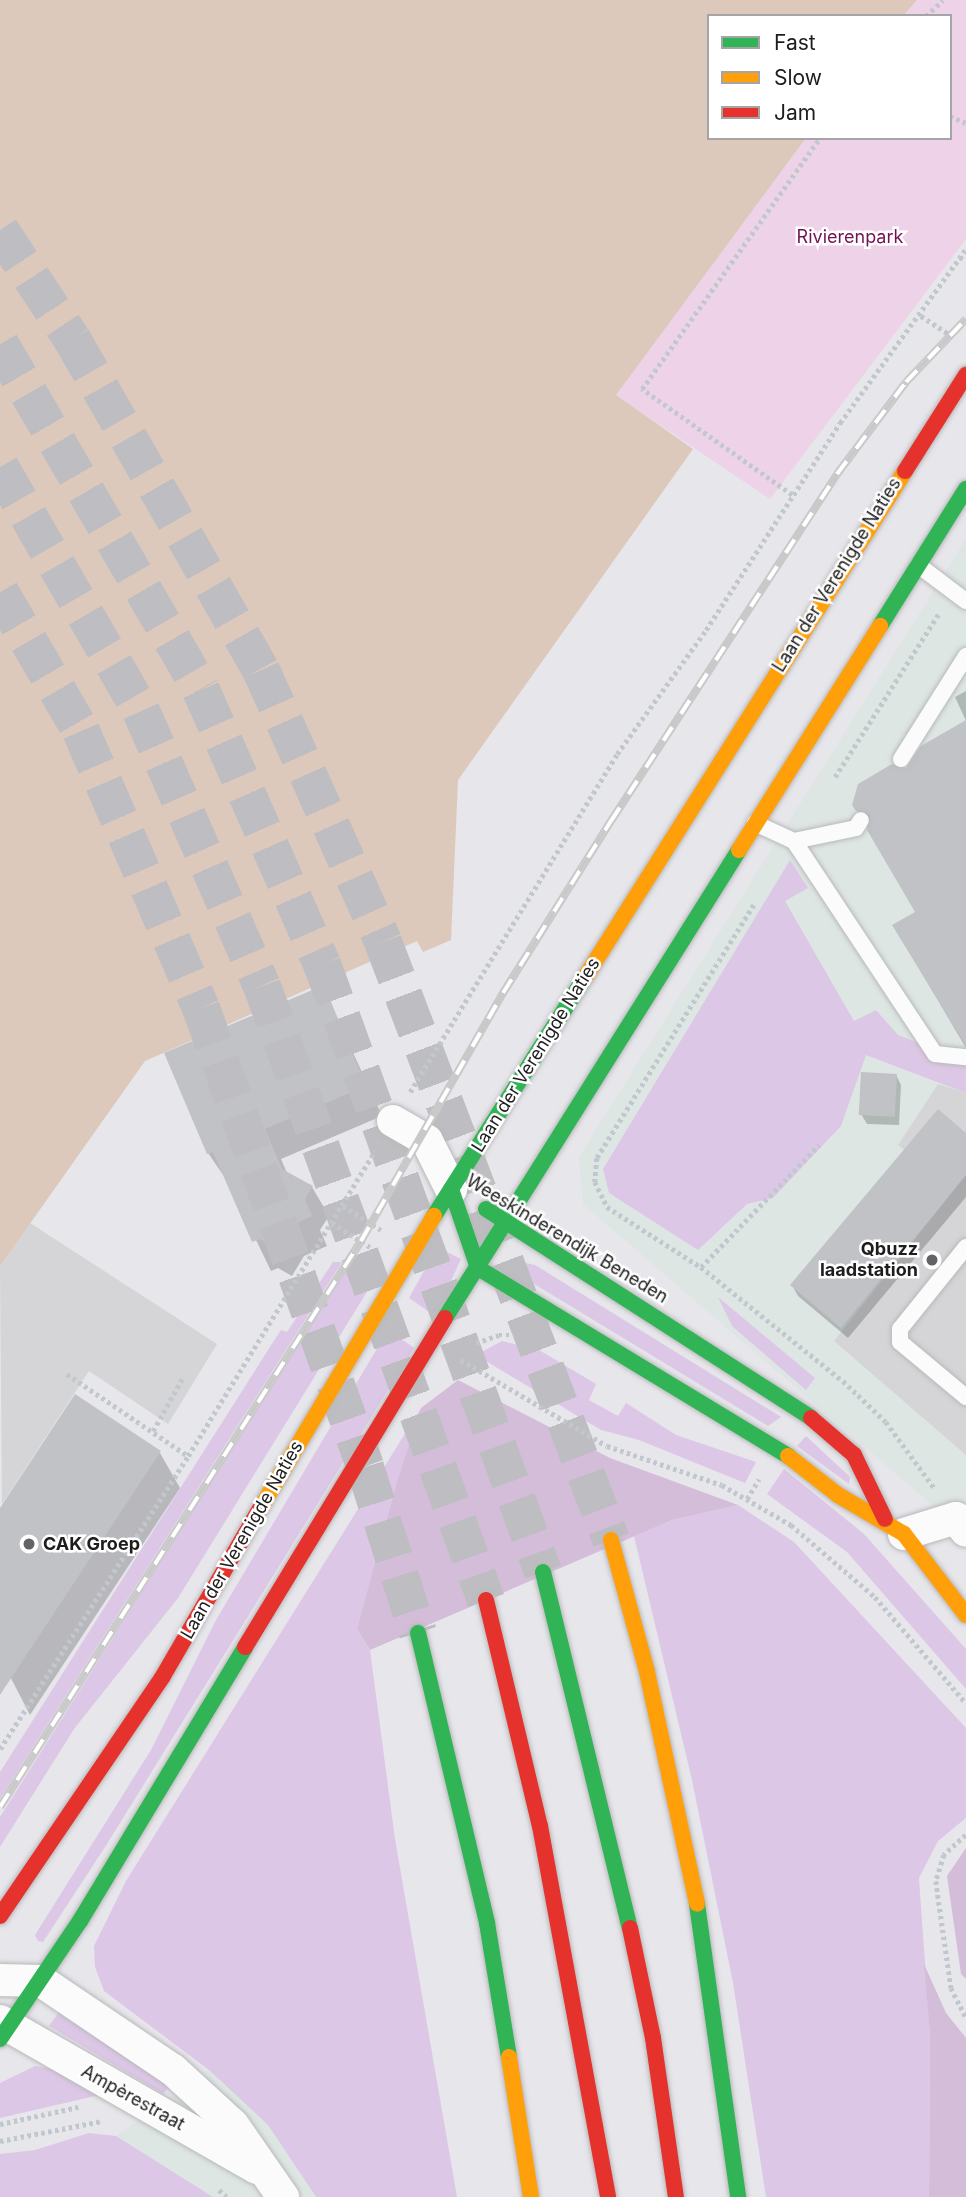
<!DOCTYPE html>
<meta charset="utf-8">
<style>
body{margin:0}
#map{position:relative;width:966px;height:2197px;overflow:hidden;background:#e6e6eb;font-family:Inter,sans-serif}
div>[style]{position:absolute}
.industrial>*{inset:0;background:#dde6e3}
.grass>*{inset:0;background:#ddc7e7}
.forest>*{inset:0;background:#d4bdd9}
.park>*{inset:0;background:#eed3e8}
.parking>*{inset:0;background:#d5d5d7}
.water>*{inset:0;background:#dcc9bb}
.shadow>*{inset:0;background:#0003}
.building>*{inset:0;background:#c1c2c6;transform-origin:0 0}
.highway-tunnel>*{height:38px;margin-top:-19px;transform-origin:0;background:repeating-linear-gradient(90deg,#bebec2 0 38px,transparent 0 57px)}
.path>*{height:4.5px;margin-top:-2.25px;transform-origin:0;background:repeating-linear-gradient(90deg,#c0c8ce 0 3.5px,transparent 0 7px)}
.roads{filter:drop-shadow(0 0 2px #b9b9bb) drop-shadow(0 0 2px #b9b9bb)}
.lane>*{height:16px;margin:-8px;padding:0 8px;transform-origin:8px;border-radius:8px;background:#fbfbfc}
.street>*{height:32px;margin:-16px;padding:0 16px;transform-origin:16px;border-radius:16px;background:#fbfbfc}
.fast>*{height:16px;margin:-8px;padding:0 8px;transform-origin:8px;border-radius:8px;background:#30b455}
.slow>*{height:16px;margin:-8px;padding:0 8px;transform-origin:8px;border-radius:8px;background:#ff9f0a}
.jam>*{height:16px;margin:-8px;padding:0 8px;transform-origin:8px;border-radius:8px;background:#e5322d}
.rail>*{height:8px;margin-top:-4px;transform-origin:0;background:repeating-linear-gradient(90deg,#fff 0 16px,#c9c9ca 0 32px);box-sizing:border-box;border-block:2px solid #c9c9ca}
.dots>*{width:19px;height:19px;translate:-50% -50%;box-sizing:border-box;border:4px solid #fff;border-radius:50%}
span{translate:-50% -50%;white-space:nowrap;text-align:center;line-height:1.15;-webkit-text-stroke:5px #fff;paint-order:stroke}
.park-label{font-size:18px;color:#731356}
.street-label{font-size:18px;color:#1d1d1d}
.poi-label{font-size:18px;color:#1d1d1d;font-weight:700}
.right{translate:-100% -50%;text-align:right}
.left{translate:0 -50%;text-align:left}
.legend{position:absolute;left:707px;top:14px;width:245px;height:126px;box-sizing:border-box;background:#fff;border:2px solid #a5a5a5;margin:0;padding:9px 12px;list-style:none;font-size:21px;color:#1d1d1d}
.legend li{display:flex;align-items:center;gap:14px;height:35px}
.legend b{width:35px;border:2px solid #a5a5a5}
</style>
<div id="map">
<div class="industrial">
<i style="clip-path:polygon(966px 539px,966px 1534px,583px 1204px,579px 1157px)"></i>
<i style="clip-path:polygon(209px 2070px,268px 2125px,316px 2197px,63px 2197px,111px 2140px)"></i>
</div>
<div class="grass">
<i style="clip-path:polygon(790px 860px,808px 888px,785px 901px,854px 1021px,876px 1010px,898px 1035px,966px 1061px,966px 1093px,866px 1055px,841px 1126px,773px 1198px,747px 1204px,698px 1250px,609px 1193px,603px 1169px)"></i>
<i style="clip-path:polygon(447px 1252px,461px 1259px,435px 1316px,409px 1298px,424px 1271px)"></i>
<i style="clip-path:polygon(350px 1261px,373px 1282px,178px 1598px,74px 1729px,0 1847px,0 1817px)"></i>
<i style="clip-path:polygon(333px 1262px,342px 1262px,0 1799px,0 1772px,275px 1339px,281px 1330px,287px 1332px)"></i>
<i style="clip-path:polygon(526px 1263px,535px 1265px,781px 1417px,768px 1426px,521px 1276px)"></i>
<i style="clip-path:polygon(718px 1297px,815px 1378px,806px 1390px,732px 1326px)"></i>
<i style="clip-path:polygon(388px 1330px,414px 1348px,107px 1844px,43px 1942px,38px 1941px,35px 1935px,151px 1750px,216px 1620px)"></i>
<i style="clip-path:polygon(502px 1341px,539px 1350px,596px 1384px,589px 1400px,618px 1416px,626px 1403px,676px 1435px,756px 1462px,745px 1483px,639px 1440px,601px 1430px,476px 1355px)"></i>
<i style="clip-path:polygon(421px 1408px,357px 1629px,370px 1650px,395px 1839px,457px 2197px,316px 2197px,268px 2125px,209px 2070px,104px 1991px,95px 1967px,94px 1946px,126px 1881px)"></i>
<i style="clip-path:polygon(806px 1436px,850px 1477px,849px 1484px,797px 1446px)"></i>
<i style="clip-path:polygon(784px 1469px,864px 1534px,966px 1649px,966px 1689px,847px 1552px,767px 1494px)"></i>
<i style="clip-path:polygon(738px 1505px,794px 1542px,966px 1728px,966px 1818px,938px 1841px,919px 1878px,930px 2035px,929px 2197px,766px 2197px,733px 1983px,692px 1780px,634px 1536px,672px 1520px)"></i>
<i style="clip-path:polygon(59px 2012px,170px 2086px,163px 2094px,49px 2026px)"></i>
<i style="clip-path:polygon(35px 2066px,70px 2072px,108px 2093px,0 2118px,0 2083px)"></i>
<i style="clip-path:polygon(89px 2133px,116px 2136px,213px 2197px,0 2197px,0 2154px,35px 2150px)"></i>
</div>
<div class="forest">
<i style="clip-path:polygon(458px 1380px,610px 1458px,738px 1505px,672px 1520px,370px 1650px,357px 1629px,398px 1479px,421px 1408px)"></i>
<i style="clip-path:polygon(966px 1848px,966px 1979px,961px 1974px,947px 1876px)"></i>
<i style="clip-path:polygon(924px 1964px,946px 2013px,966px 2038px,966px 2197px,929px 2197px,930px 2035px)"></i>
</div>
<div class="park">
<i style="clip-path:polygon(917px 0,966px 0,966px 239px,770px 499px,615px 395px,806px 138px,950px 138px,950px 16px,903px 16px)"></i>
</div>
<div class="parking">
<i style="clip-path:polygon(938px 1084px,966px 1093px,966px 1455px,834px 1341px,954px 1190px,898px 1145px)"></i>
<i style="clip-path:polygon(30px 1223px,217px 1344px,168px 1424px,89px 1371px,2px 1504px,0 1266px)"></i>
</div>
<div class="water">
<i style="clip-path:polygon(0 0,917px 0,903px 16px,709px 16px,709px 138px,806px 138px,616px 395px,693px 449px,458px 780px,451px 940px,423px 952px,417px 941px,145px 1061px,0 1266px)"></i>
</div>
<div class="shadow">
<i style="clip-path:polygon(966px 691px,966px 721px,955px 697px)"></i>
<i style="clip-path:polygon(966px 722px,966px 1048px,894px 926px,917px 912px,854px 804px,907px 770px)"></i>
<i style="clip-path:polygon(323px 987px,382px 1116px,281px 1159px,287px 1173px,312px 1187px,329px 1216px,320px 1230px,327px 1246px,304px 1256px,292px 1276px,278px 1268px,271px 1271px,228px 1182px,208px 1153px)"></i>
<i style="clip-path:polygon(896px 1075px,901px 1085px,899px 1125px,867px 1124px,861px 1114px)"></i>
<i style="clip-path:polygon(966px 1135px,966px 1197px,848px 1338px,798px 1296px,792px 1285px)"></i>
<i style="clip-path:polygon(160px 1453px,180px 1488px,30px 1715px,0 1657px,0 1511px)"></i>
</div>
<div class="building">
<i style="clip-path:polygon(966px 720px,966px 1046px,892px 925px,915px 912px,867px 830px,870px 815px,856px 811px,852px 805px,858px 784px,892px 764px,906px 768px,921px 746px)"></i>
<i style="clip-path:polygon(324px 985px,366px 1086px,265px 1129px,282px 1169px,313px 1186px,305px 1199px,312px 1216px,288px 1227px,275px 1248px,260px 1239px,252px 1242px,213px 1152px,207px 1154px,164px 1053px)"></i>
<i style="left:861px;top:1072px;width:36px;height:43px;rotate:3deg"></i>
<i style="clip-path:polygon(938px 1109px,966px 1133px,966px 1175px,841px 1328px,790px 1285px)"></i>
<i style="clip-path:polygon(75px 1394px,161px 1451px,0 1695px,0 1508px)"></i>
</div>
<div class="highway-tunnel">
<i style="left:0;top:230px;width:131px;rotate:56.6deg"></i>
<i style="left:72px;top:339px;width:381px;rotate:60.3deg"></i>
<i style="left:261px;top:670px;width:298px;rotate:65.8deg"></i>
<i style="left:383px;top:942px;width:640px;rotate:69.13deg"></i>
<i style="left:0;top:344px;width:400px;rotate:59.8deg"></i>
<i style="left:201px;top:690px;width:300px;rotate:66.2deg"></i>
<i style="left:322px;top:964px;width:647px;rotate:70.02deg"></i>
<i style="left:0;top:467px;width:282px;rotate:60deg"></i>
<i style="left:141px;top:711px;width:300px;rotate:66.3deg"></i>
<i style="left:262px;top:986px;width:654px;rotate:69.96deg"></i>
<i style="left:0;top:592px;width:161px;rotate:59.8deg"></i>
<i style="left:81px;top:731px;width:302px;rotate:66.6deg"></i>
<i style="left:201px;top:1008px;width:487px;rotate:70.3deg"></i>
<i style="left:365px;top:1467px;width:174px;rotate:72.3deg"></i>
</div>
<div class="path">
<i style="left:926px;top:16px;width:23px;rotate:-43deg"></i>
<i style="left:950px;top:116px;width:17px;rotate:24deg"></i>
<i style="left:960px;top:257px;width:7px;rotate:34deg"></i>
<i style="left:921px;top:316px;width:40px;rotate:32.9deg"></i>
<i style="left:792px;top:495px;width:184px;rotate:-144.8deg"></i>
<i style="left:642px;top:389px;width:308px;rotate:-54.7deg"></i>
<i style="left:835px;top:777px;width:194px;rotate:-57.6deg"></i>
<i style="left:754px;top:905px;width:298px;rotate:121.8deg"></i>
<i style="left:597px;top:1158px;width:24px;rotate:95deg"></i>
<i style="left:595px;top:1182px;width:28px;rotate:64deg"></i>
<i style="left:607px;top:1207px;width:112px;rotate:32.6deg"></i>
<i style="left:701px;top:1267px;width:182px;rotate:38.8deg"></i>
<i style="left:843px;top:1381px;width:59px;rotate:43.6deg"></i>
<i style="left:886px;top:1422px;width:83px;rotate:53.8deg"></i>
<i style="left:410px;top:1092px;width:396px;rotate:-58.5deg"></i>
<i style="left:617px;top:754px;width:153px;rotate:-54.3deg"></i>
<i style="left:706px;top:630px;width:247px;rotate:-57.1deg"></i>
<i style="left:840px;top:423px;width:215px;rotate:-54.1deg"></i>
<i style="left:343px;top:1206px;width:45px;rotate:32.3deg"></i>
<i style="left:332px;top:1223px;width:45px;rotate:32.3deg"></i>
<i style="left:701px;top:1267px;width:170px;rotate:-46deg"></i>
<i style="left:476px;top:1343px;width:24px;rotate:-19deg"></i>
<i style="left:499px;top:1335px;width:15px"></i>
<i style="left:461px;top:1360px;width:169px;rotate:30.5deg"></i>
<i style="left:607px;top:1446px;width:121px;rotate:18.7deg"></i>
<i style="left:722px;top:1485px;width:80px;rotate:30.1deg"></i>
<i style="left:791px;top:1525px;width:111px;rotate:40.6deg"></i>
<i style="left:875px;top:1597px;width:140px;rotate:49.4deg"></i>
<i style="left:67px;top:1374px;width:146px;rotate:34.1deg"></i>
<i style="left:153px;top:1431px;width:60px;rotate:-60.9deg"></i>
<i style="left:747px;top:1499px;width:23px;rotate:-59deg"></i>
<i style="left:0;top:1749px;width:348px;rotate:-57.3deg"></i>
<i style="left:188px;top:1456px;width:358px;rotate:-58.5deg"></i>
<i style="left:966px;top:1835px;width:30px;rotate:138deg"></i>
<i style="left:944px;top:1855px;width:27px;rotate:107deg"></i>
<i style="left:936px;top:1881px;width:108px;rotate:82deg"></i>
<i style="left:951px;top:1988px;width:34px;rotate:63deg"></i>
<i style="left:0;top:2124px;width:80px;rotate:-12.3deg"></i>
<i style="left:0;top:2141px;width:104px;rotate:-11.1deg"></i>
<i style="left:219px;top:2190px;width:11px;rotate:41deg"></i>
</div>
<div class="roads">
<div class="lane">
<i style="left:918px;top:565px;width:60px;rotate:36.9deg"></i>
<i style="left:901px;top:759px;width:122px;rotate:-57.7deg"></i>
<i style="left:755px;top:823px;width:43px;rotate:24.8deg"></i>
<i style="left:794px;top:841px;width:255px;rotate:56.5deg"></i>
<i style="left:935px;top:1054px;width:31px;rotate:6deg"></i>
<i style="left:794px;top:841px;width:63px;rotate:-11.8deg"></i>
<i style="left:856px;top:828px;width:9px;rotate:-58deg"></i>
<i style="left:966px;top:1247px;width:105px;rotate:128.8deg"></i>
<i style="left:900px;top:1329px;width:13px;rotate:90deg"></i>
<i style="left:900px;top:1342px;width:86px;rotate:39.8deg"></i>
</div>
<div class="street">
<i style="left:393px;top:1121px;width:39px;rotate:30deg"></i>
<i style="left:427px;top:1141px;width:54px;rotate:63.4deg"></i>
<i style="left:904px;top:1534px;width:54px;rotate:-17.1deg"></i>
<i style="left:956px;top:1518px;width:16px;rotate:52deg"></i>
<i style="left:0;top:1980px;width:41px;rotate:1.4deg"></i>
<i style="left:41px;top:1981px;width:159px;rotate:34deg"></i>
<i style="left:173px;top:2070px;width:81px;rotate:42.5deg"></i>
<i style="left:233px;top:2125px;width:88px;rotate:55.2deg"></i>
<i style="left:0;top:2021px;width:296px;rotate:29.8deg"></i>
</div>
<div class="fast">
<i style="left:880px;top:626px;width:162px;rotate:-57.9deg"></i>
<i style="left:451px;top:1189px;width:83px;rotate:71.1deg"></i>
<i style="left:478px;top:1268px;width:363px;rotate:31.2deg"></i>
<i style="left:486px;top:1209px;width:386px;rotate:32.7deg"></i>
<i style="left:434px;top:1216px;width:280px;rotate:-57.7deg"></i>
<i style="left:445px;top:1318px;width:553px;rotate:-57.86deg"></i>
<i style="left:543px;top:1572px;width:366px;rotate:76.3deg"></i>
<i style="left:418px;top:1633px;width:298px;rotate:76.6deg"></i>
<i style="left:487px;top:1923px;width:136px;rotate:80.7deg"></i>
<i style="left:697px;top:1904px;width:296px;rotate:82deg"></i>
<i style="left:0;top:2039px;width:143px;rotate:-55.9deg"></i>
<i style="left:80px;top:1921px;width:320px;rotate:-58.9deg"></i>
</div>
<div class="slow">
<i style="left:739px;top:850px;width:265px;rotate:-57.8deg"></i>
<i style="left:584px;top:979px;width:601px;rotate:-57.71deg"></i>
<i style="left:788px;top:1456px;width:63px;rotate:38deg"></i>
<i style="left:838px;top:1495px;width:77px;rotate:30.6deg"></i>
<i style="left:904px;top:1534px;width:102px;rotate:52.6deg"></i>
<i style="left:260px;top:1509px;width:341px;rotate:-59.3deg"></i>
<i style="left:611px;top:1540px;width:137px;rotate:74.7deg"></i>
<i style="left:647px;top:1672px;width:237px;rotate:77.8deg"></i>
<i style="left:509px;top:2057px;width:142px;rotate:81.1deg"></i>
</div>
<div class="jam">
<i style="left:905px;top:471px;width:114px;rotate:-57.6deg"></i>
<i style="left:811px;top:1418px;width:57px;rotate:40.7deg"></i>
<i style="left:854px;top:1455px;width:71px;rotate:64.2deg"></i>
<i style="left:486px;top:1600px;width:232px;rotate:76.6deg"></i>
<i style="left:540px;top:1826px;width:377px;rotate:79.6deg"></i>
<i style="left:245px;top:1647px;width:385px;rotate:-58.7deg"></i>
<i style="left:0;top:1916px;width:290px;rotate:-55.8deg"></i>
<i style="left:163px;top:1676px;width:193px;rotate:-59.9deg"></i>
<i style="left:630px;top:1928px;width:112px;rotate:78.2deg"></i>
<i style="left:653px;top:2038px;width:161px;rotate:81.8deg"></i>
</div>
</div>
<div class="rail">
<i style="left:0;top:1807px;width:671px;rotate:-57.47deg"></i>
<i style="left:361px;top:1241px;width:286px;rotate:-60.2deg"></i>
<i style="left:503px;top:993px;width:203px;rotate:-57.9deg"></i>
<i style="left:611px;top:821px;width:414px;rotate:-56.9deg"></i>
<i style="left:837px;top:474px;width:115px;rotate:-53.1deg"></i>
<i style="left:906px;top:382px;width:87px;rotate:-46.4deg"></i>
</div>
<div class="dots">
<i style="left:932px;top:1260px;background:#636365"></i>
<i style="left:29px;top:1544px;background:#636365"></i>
</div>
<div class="park-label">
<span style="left:850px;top:237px">Rivierenpark</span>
</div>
<div class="street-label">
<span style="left:837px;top:575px;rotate:-58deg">Laan der Verenigde Naties</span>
<span style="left:536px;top:1055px;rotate:-58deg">Laan der Verenigde Naties</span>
<span style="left:567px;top:1239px;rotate:31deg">Weeskinderendijk Beneden</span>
<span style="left:242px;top:1540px;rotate:-60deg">Laan der Verenigde Naties</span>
<span style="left:133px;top:2098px;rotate:29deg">Ampèrestraat</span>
</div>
<div class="poi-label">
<span class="right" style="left:918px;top:1260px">Qbuzz<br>laadstation</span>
<span class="left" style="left:43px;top:1544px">CAK Groep</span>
</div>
<ul class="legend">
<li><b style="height:9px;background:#30b455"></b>Fast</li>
<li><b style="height:9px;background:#ff9f0a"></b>Slow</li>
<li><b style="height:9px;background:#e5322d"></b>Jam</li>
</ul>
</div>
